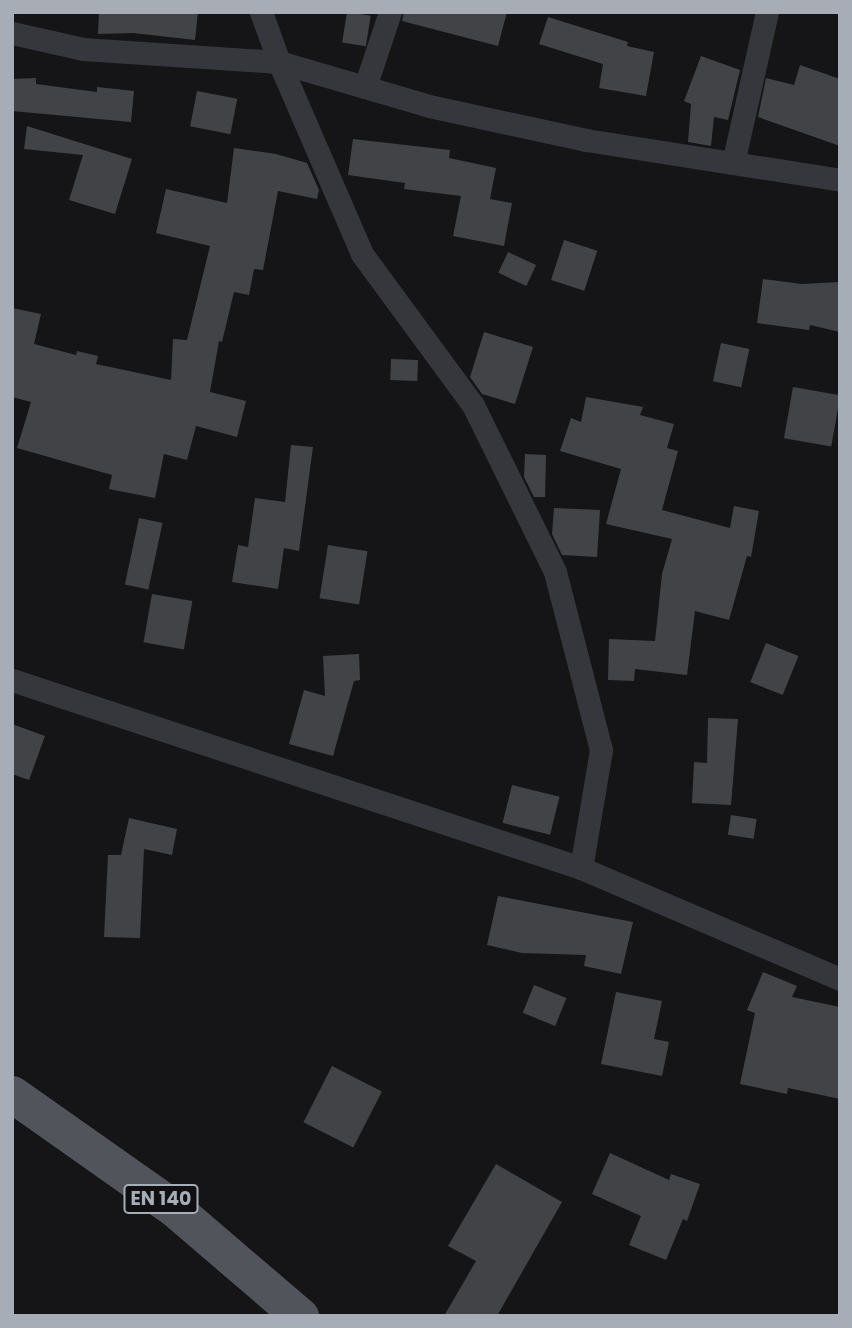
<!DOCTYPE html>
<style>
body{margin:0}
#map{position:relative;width:852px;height:1328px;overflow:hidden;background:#151517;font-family:Poppins,sans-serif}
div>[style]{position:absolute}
.building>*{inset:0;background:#414347;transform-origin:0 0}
.street>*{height:23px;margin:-11.5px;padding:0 11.5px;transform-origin:11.5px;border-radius:11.5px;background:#36373c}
.primary>*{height:37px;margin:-18.5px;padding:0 18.5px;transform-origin:18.5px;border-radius:18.5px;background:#52545b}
span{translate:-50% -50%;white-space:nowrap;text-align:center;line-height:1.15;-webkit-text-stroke:5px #101012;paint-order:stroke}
.shield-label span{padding:2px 5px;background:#101012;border:2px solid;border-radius:5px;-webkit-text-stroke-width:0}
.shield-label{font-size:19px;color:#a7adb7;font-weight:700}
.frame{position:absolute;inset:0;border:14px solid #a7adb7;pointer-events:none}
</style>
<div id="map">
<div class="building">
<i style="clip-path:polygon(99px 12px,198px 12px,195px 40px,133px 33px,98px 34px)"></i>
<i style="left:347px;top:12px;width:24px;height:31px;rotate:9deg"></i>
<i style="clip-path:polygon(404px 12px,507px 12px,498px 46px,402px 21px)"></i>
<i style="clip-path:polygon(548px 17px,628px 42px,627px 46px,654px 52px,646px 96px,599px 88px,603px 64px,539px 44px)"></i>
<i style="clip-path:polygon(701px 56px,740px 70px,728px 120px,714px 117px,711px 146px,688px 142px,691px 104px,684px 101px)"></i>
<i style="clip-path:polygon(800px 65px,840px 79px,840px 146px,758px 117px,766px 78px,794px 85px)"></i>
<i style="clip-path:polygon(36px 78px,36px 84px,97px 92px,97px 87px,134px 91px,131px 122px,12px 111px,12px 79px)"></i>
<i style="left:197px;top:91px;width:41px;height:36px;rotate:11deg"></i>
<i style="clip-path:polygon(27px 126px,132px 159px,115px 214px,69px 200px,83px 155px,24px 149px)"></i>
<i style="clip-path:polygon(353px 139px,450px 150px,449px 158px,496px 168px,490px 199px,512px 203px,504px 246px,453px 236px,461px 196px,404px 189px,405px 183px,348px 175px)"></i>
<i style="clip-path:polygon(234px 148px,276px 154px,307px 163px,319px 190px,317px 199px,278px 191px,263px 270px,254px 269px,249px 295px,234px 292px,222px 342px,219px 341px,210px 392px,246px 401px,237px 437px,196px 426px,187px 460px,164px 454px,155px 498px,109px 489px,112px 475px,17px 448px,31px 402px,12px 397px,12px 308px,41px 314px,34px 344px,76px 355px,77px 351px,98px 356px,96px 364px,171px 380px,173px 339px,187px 340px,210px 246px,156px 233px,166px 189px,227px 203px)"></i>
<i style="left:564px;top:240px;width:35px;height:42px;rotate:18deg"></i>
<i style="left:508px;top:252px;width:31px;height:23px;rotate:25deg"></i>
<i style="clip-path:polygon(763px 279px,802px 284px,840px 282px,840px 332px,810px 325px,809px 330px,757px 323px)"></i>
<i style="clip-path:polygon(484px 332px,533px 347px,515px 404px,482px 394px,470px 377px)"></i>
<i style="left:721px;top:343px;width:29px;height:39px;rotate:12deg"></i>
<i style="left:391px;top:359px;width:27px;height:21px;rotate:2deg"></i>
<i style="left:793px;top:387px;width:48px;height:52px;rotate:10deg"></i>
<i style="clip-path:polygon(586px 397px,643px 407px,640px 415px,674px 424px,667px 448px,678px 451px,662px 510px,730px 528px,734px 506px,759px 511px,751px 557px,747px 556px,729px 620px,695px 611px,687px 675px,635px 669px,634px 681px,608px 680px,609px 639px,655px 641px,662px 574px,672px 539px,606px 524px,621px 469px,560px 451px,571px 418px,581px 422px)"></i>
<i style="clip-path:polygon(291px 445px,313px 447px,299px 551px,284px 548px,278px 589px,232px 582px,238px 545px,248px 547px,255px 498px,285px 502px)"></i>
<i style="clip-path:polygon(525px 454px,546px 455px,545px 497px,534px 497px,524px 477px)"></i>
<i style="clip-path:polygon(554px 508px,600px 510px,597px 557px,562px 555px,552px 534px)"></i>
<i style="left:139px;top:518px;width:24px;height:68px;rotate:12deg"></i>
<i style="left:328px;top:545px;width:40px;height:54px;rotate:9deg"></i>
<i style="left:152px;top:594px;width:41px;height:49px;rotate:10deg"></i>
<i style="left:766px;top:643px;width:35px;height:42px;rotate:22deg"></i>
<i style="clip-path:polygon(359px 654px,360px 680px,354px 681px,333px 756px,289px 744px,304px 690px,325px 696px,323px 656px)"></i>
<i style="clip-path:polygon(708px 718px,738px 719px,731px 805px,692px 803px,694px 762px,707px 763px)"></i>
<i style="clip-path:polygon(12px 724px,45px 736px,29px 780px,12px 774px)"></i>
<i style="left:512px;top:785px;width:49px;height:39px;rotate:14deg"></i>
<i style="left:731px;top:815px;width:26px;height:20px;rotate:9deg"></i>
<i style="clip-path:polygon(129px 818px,177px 829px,172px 855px,144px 849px,140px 938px,104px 937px,108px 855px,121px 855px)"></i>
<i style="clip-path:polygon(498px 896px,633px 922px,621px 974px,584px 966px,586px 955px,522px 953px,487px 945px)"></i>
<i style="clip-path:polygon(763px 972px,797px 986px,792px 997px,840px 1007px,840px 1099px,788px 1088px,787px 1094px,740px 1084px,755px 1013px,747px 1010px)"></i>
<i style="left:534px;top:985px;width:35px;height:30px;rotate:22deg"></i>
<i style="clip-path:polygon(616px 992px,662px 1001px,654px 1039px,669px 1042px,662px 1076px,601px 1064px)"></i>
<i style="left:332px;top:1066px;width:56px;height:63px;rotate:27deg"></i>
<i style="clip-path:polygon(610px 1153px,669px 1180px,671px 1174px,700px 1184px,687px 1221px,683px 1219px,666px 1260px,629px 1245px,641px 1216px,592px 1194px)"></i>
<i style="clip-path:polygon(496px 1164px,562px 1202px,497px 1316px,444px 1316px,476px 1261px,448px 1246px)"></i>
</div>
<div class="street">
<i style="left:261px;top:12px;width:53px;rotate:70.2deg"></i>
<i style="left:279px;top:62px;width:209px;rotate:66.6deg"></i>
<i style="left:362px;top:254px;width:187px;rotate:53.7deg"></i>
<i style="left:473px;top:405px;width:186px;rotate:63.8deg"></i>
<i style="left:555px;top:572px;width:184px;rotate:75.5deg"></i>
<i style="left:601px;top:750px;width:120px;rotate:99.6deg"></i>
<i style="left:12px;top:33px;width:73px;rotate:12.7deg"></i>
<i style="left:83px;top:49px;width:196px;rotate:3.8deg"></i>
<i style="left:279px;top:62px;width:156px;rotate:16.3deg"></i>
<i style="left:429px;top:106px;width:161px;rotate:12.2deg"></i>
<i style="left:586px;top:140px;width:257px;rotate:8.9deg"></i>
<i style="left:365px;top:87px;width:79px;rotate:-71.6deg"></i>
<i style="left:733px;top:163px;width:155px;rotate:-77.3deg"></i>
<i style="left:12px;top:680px;width:599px;rotate:18.28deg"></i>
<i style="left:581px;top:868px;width:282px;rotate:23.2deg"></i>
</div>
<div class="primary">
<i style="left:12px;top:1094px;width:199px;rotate:35.2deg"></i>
<i style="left:175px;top:1209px;width:165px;rotate:40.6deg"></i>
</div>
<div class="shield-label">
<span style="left:161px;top:1199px">EN 140</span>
</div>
<div class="frame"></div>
</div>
